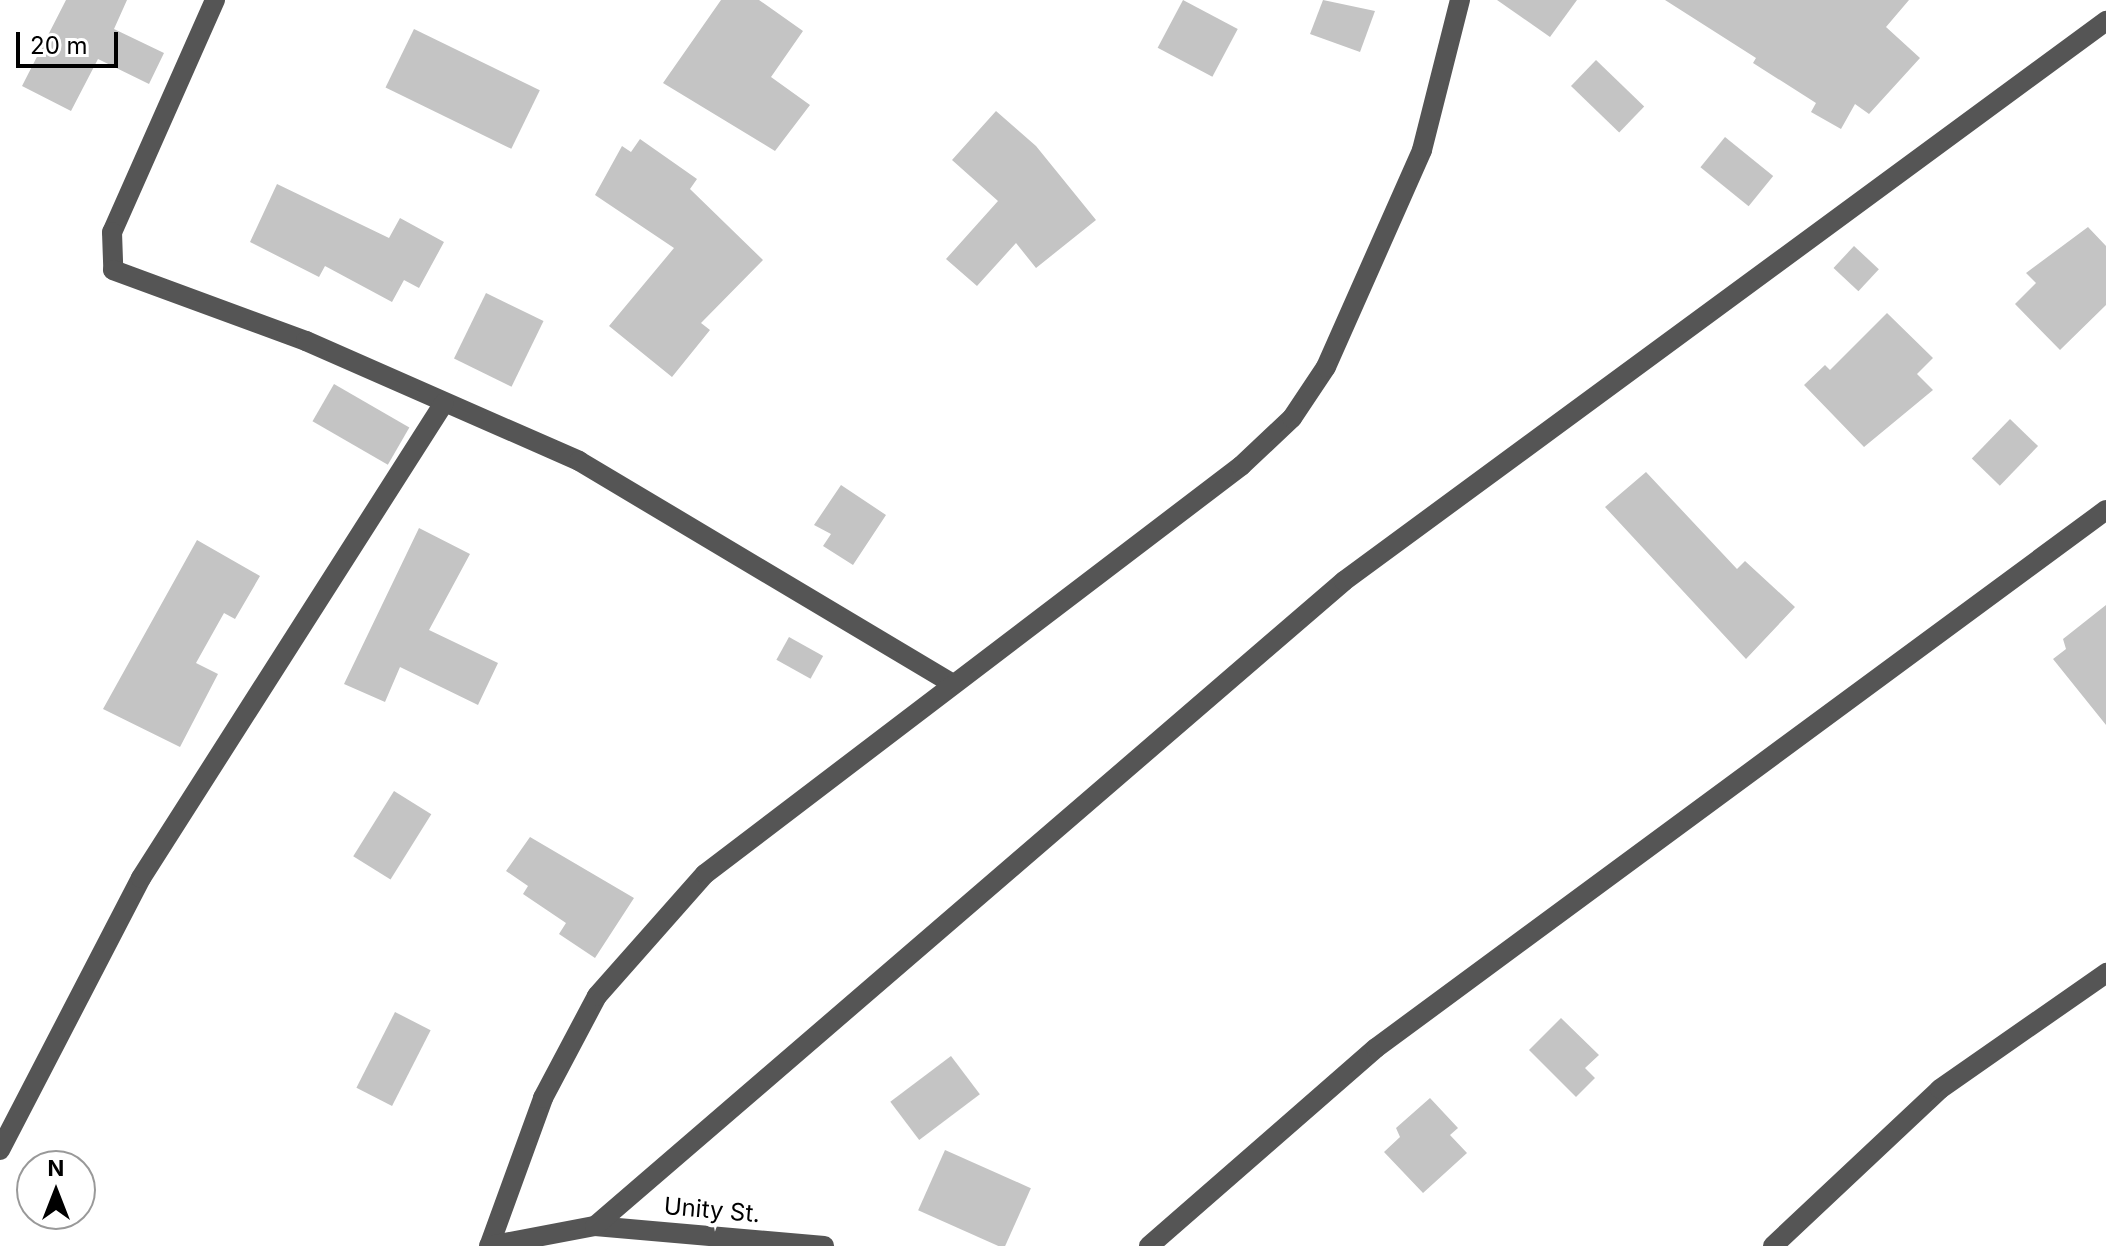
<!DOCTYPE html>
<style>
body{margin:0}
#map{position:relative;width:2106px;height:1246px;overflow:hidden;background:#fff;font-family:Inter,sans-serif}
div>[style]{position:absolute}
.building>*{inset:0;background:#c4c4c4;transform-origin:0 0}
.minor>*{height:20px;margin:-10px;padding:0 10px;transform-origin:10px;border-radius:10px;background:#555}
span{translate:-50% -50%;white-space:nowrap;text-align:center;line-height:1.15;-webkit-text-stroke:8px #fff;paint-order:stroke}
.street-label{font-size:24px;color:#000}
.north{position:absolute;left:16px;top:1150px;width:80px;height:80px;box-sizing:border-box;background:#fff;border:2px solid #999;border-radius:50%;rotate:0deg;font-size:22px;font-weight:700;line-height:32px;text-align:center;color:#000}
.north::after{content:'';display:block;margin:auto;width:28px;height:36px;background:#000;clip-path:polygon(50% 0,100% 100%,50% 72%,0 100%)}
.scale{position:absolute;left:16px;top:32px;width:102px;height:36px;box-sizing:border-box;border:4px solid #000;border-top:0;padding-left:10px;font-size:24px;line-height:28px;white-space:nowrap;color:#000;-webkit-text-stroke:6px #fff;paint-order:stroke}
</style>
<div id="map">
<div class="building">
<i style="clip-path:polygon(66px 0,127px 0,114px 29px,164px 53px,149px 84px,98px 59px,71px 111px,22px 86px)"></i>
<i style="clip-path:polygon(721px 0,759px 0,803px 31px,771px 77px,810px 105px,775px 151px,663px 83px)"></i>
<i style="left:1183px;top:0;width:62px;height:54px;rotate:28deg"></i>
<i style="clip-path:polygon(1323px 0,1375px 11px,1360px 52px,1310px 34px)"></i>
<i style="clip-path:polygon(1497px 0,1577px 0,1550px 37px)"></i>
<i style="clip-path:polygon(1665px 0,1909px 0,1886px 27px,1920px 58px,1869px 114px,1855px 104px,1841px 129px,1811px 112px,1816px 103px,1753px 63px,1756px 58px)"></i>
<i style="left:414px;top:29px;width:140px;height:65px;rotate:26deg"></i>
<i style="left:1596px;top:60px;width:67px;height:36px;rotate:44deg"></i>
<i style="clip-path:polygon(996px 111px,1036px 146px,1096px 220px,1036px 268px,1016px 243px,977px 286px,946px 259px,998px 201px,952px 160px)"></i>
<i style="left:1725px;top:137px;width:62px;height:39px;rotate:39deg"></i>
<i style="clip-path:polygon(640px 139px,697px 179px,690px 189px,763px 260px,701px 323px,710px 330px,672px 377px,609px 326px,674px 248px,595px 195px,622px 146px,631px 152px)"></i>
<i style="clip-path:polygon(277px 184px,389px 238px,400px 218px,444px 242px,419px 288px,404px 280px,392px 302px,325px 266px,319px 277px,250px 242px)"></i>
<i style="clip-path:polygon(2088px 227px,2106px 246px,2106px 305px,2060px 350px,2015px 304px,2036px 283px,2026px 273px)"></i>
<i style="left:1854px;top:246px;width:34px;height:30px;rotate:43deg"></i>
<i style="left:486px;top:293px;width:64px;height:73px;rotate:26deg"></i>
<i style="clip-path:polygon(1887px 313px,1933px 358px,1917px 374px,1933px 390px,1864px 447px,1804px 385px,1825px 365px,1830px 370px)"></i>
<i style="left:334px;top:384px;width:87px;height:43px;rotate:30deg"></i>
<i style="left:2010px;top:419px;width:39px;height:55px;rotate:44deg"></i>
<i style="clip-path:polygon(1646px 472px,1737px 569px,1745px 561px,1795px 607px,1746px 659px,1605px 507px)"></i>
<i style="clip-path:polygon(841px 485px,886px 515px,853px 565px,823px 546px,831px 534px,814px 525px)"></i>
<i style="clip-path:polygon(419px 528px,470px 554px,429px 630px,498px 663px,478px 705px,400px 667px,385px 702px,344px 684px)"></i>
<i style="clip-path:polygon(197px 540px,260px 576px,235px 619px,224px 613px,196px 663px,218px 674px,180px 747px,103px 709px)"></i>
<i style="clip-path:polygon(2106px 605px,2106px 725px,2053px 659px,2066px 649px,2063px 639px)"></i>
<i style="left:789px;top:637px;width:39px;height:26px;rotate:29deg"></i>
<i style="left:394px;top:791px;width:44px;height:77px;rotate:32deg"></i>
<i style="clip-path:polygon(530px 837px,634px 898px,595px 958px,559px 934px,566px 923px,523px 894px,528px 886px,506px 871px)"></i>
<i style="left:395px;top:1012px;width:40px;height:85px;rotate:27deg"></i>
<i style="clip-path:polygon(1561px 1018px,1599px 1055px,1585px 1068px,1595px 1078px,1576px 1097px,1529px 1050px)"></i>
<i style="left:951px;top:1056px;width:48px;height:76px;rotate:53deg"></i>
<i style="clip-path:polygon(1430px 1098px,1458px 1128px,1450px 1135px,1467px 1153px,1423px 1193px,1384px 1152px,1400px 1137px,1396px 1128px)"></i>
<i style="left:945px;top:1150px;width:94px;height:66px;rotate:24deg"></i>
</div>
<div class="minor">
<i style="left:215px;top:0;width:254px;rotate:113.9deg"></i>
<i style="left:112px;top:232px;width:38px;rotate:88deg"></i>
<i style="left:113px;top:270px;width:206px;rotate:20.2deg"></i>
<i style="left:306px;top:341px;width:298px;rotate:23.7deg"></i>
<i style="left:579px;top:461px;width:434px;rotate:30.8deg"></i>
<i style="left:0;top:1150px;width:306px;rotate:-62.6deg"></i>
<i style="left:141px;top:878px;width:563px;rotate:-57.47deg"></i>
<i style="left:595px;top:1226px;width:230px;rotate:5deg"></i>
<i style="left:490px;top:1244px;width:155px;rotate:-70deg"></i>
<i style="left:543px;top:1098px;width:115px;rotate:-62.1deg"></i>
<i style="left:597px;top:996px;width:163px;rotate:-48.5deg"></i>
<i style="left:705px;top:874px;width:674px;rotate:-37.28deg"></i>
<i style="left:1241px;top:466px;width:70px;rotate:-43.3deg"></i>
<i style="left:1292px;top:418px;width:61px;rotate:-56.3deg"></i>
<i style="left:1326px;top:367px;width:237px;rotate:-66.1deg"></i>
<i style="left:1422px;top:150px;width:155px;rotate:-75.8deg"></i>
<i style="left:489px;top:1246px;width:108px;rotate:-10.7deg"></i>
<i style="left:595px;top:1226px;width:988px;rotate:-40.73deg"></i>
<i style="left:1344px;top:581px;width:946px;rotate:-36.31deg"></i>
<i style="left:1149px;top:1246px;width:301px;rotate:-41.1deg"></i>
<i style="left:1376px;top:1048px;width:907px;rotate:-36.39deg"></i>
<i style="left:1773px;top:1246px;width:229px;rotate:-43.2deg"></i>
<i style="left:1940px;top:1089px;width:203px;rotate:-34.9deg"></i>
</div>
<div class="street-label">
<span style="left:712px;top:1210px;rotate:5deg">Unity St.</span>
</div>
<div class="north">N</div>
<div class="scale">20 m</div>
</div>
